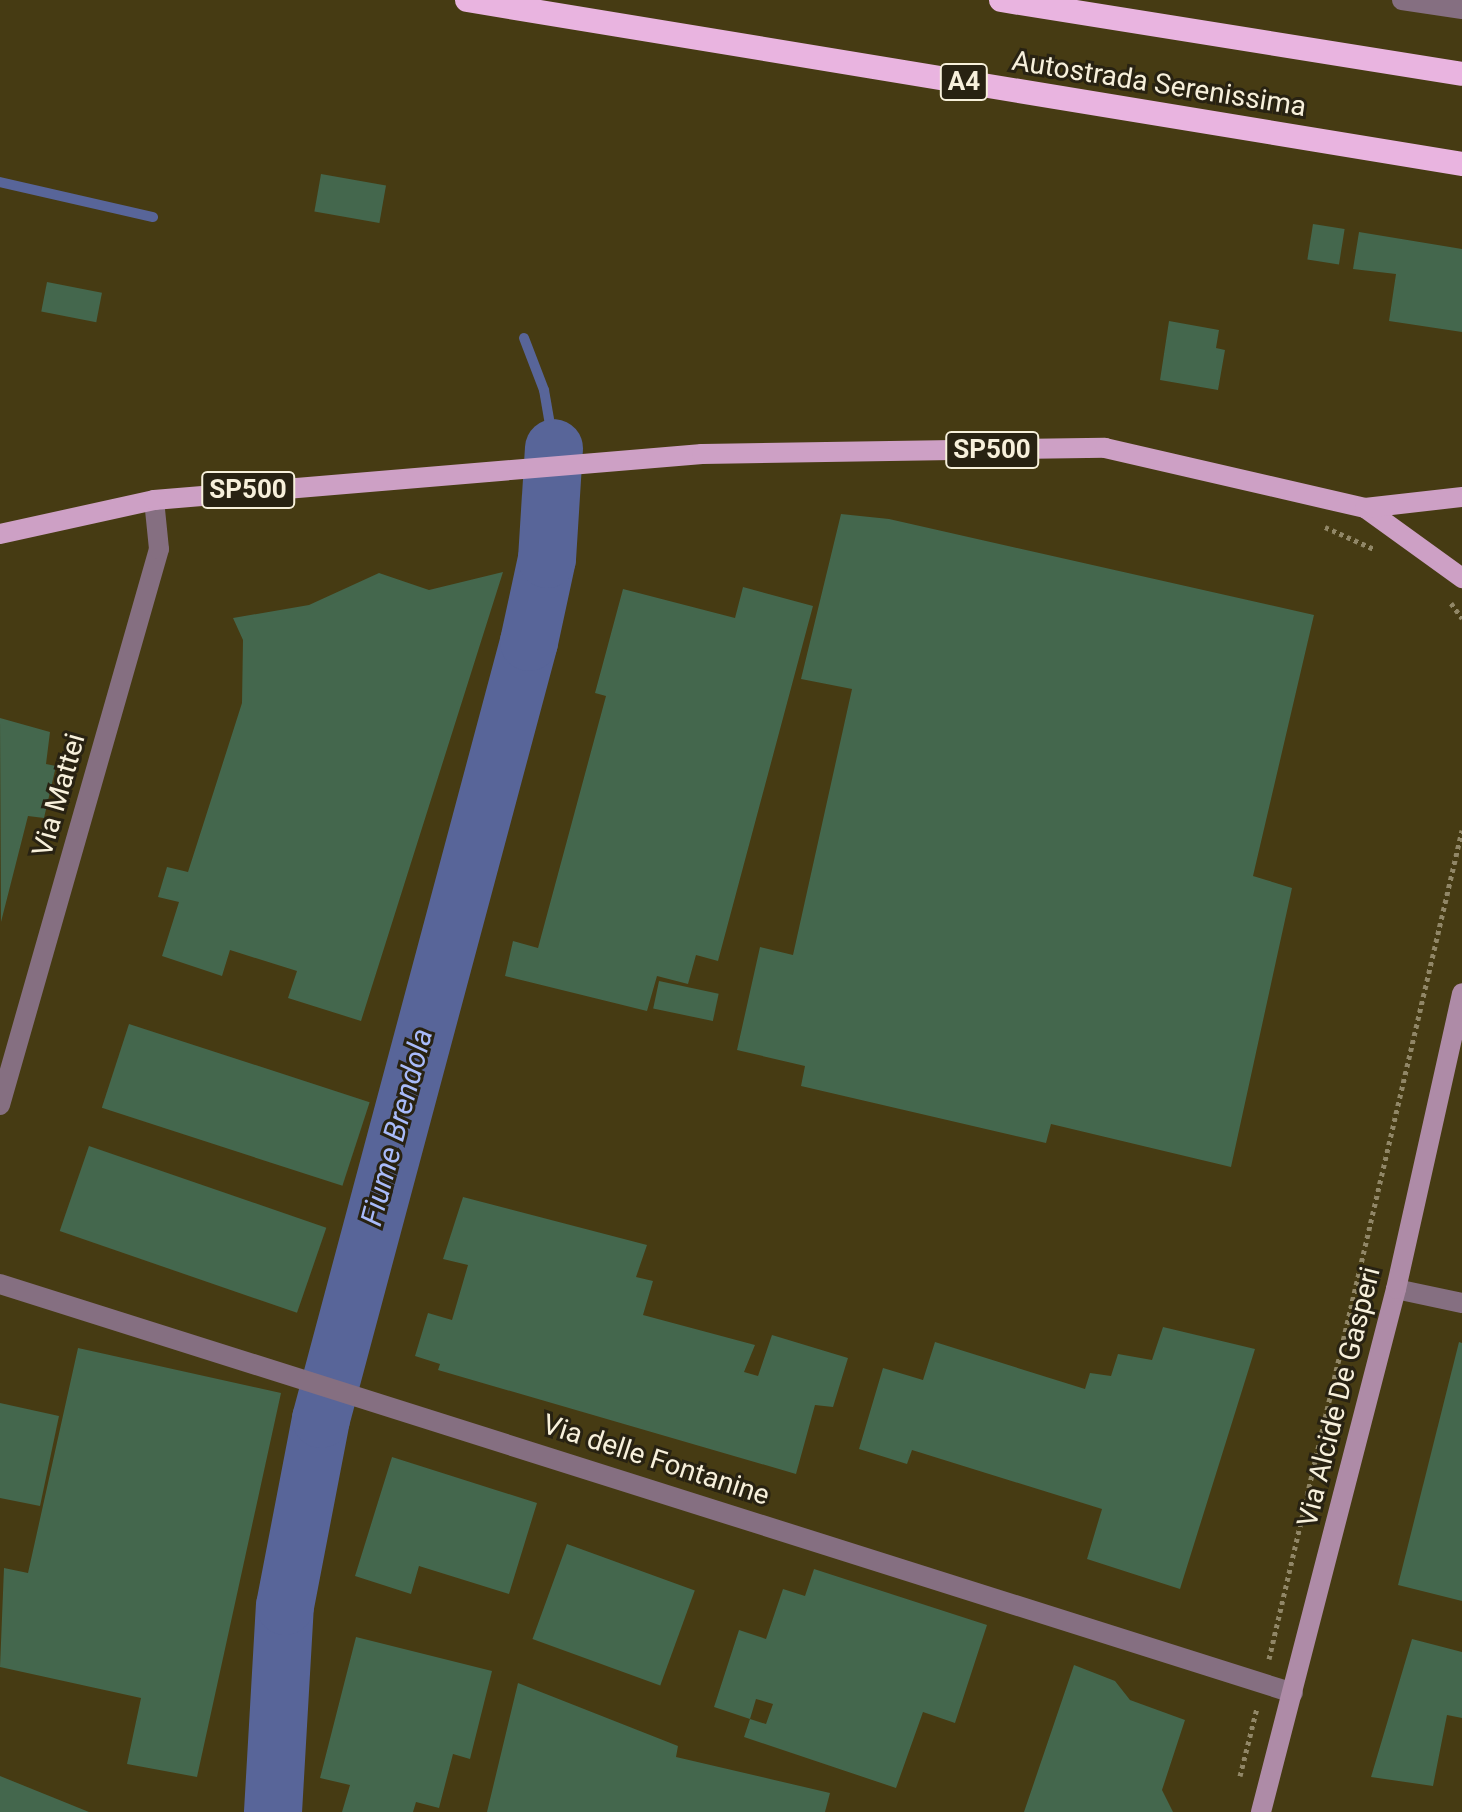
<!DOCTYPE html>
<style>
body{margin:0}
#map{position:relative;width:1462px;height:1812px;overflow:hidden;background:#463b13;font-family:Roboto,sans-serif}
div>[style]{position:absolute}
.stream>*{height:10px;margin:-5px;padding:0 5px;transform-origin:5px;border-radius:5px;background:#586599}
.river>*{height:58px;margin:-29px;padding:0 29px;transform-origin:29px;border-radius:29px;background:#586599}
.building>*{inset:0;background:#44674d;transform-origin:0 0}
.path>*{height:5px;margin-top:-2.5px;transform-origin:0;background:repeating-linear-gradient(90deg,#918767 0 4px,transparent 0 8px)}
.street>*{height:20px;margin:-10px;padding:0 10px;transform-origin:10px;border-radius:10px;background:#856f81}
.secondary>*{height:20px;margin:-10px;padding:0 10px;transform-origin:10px;border-radius:10px;background:#ae8ba7}
.primary>*{height:20px;margin:-10px;padding:0 10px;transform-origin:10px;border-radius:10px;background:#cda0c5}
.highway>*{height:24px;margin:-12px;padding:0 12px;transform-origin:12px;border-radius:12px;background:#e9b4e0}
span{translate:-50% -50%;white-space:nowrap;text-align:center;line-height:1.15;-webkit-text-stroke:6px #282212;paint-order:stroke}
.shield-label span{padding:2px 6px;background:#282212;border:2px solid;border-radius:6px;-webkit-text-stroke-width:0}
.shield-label{font-size:26px;color:#f7f0db;font-weight:700}
.street-label{font-size:28px;color:#f7f0db}
.water-label{font-size:30px;color:#a9bbfa;font-style:italic}
</style>
<div id="map">
<div class="stream">
<i style="left:0;top:182px;width:157px;rotate:12.9deg"></i>
<i style="left:524px;top:338px;width:56px;rotate:69deg"></i>
<i style="left:544px;top:390px;width:59px;rotate:80.2deg"></i>
</div>
<div class="river">
<i style="left:273px;top:1812px;width:206px;rotate:-86.7deg"></i>
<i style="left:285px;top:1606px;width:190px;rotate:-79.1deg"></i>
<i style="left:321px;top:1419px;width:804px;rotate:-75.01deg"></i>
<i style="left:529px;top:642px;width:85px;rotate:-77.8deg"></i>
<i style="left:547px;top:559px;width:111px;rotate:-86.4deg"></i>
</div>
<div class="building">
<i style="left:321px;top:174px;width:66px;height:38px;rotate:10deg"></i>
<i style="left:1313px;top:224px;width:32px;height:36px;rotate:9deg"></i>
<i style="clip-path:polygon(1359px 232px,1462px 249px,1462px 332px,1389px 321px,1396px 274px,1353px 269px)"></i>
<i style="left:47px;top:282px;width:56px;height:30px;rotate:11deg"></i>
<i style="clip-path:polygon(1169px 321px,1219px 330px,1216px 348px,1225px 350px,1218px 390px,1160px 380px)"></i>
<i style="clip-path:polygon(841px 514px,889px 519px,1314px 615px,1253px 876px,1292px 888px,1231px 1167px,1051px 1124px,1046px 1143px,801px 1086px,805px 1066px,737px 1050px,760px 947px,793px 955px,852px 689px,801px 679px)"></i>
<i style="clip-path:polygon(503px 572px,361px 1021px,288px 998px,297px 971px,230px 950px,222px 976px,162px 956px,179px 902px,158px 897px,167px 867px,188px 872px,242px 703px,243px 640px,233px 618px,309px 605px,379px 573px,429px 590px)"></i>
<i style="clip-path:polygon(743px 587px,813px 606px,718px 961px,696px 955px,688px 984px,657px 976px,647px 1011px,505px 976px,513px 941px,538px 948px,606px 696px,595px 693px,623px 589px,735px 618px)"></i>
<i style="clip-path:polygon(0 718px,50px 732px,46px 764px,56px 766px,44px 818px,28px 816px,1px 922px)"></i>
<i style="left:659px;top:981px;width:61px;height:28px;rotate:12deg"></i>
<i style="left:129px;top:1024px;width:253px;height:88px;rotate:18deg"></i>
<i style="left:89px;top:1146px;width:251px;height:90px;rotate:19deg"></i>
<i style="clip-path:polygon(463px 1197px,647px 1245px,636px 1277px,653px 1281px,643px 1315px,755px 1345px,744px 1372px,758px 1376px,772px 1335px,848px 1358px,833px 1407px,815px 1405px,796px 1474px,438px 1370px,440px 1364px,415px 1356px,428px 1313px,452px 1320px,468px 1265px,443px 1259px)"></i>
<i style="clip-path:polygon(1163px 1327px,1255px 1349px,1180px 1589px,1087px 1559px,1102px 1509px,912px 1450px,907px 1464px,859px 1449px,883px 1368px,923px 1380px,935px 1342px,1085px 1389px,1090px 1373px,1111px 1376px,1118px 1354px,1152px 1360px)"></i>
<i style="clip-path:polygon(1459px 1342px,1462px 1343px,1462px 1601px,1398px 1585px)"></i>
<i style="clip-path:polygon(78px 1348px,281px 1393px,197px 1777px,127px 1764px,141px 1698px,0 1667px,4px 1568px,28px 1573px)"></i>
<i style="clip-path:polygon(0 1403px,59px 1416px,40px 1506px,0 1498px)"></i>
<i style="clip-path:polygon(392px 1457px,537px 1503px,509px 1594px,419px 1566px,411px 1594px,355px 1576px)"></i>
<i style="left:567px;top:1544px;width:136px;height:101px;rotate:20deg"></i>
<i style="clip-path:polygon(814px 1569px,987px 1625px,955px 1723px,923px 1712px,896px 1788px,744px 1737px,750px 1719px,766px 1724px,773px 1704px,756px 1699px,750px 1719px,714px 1707px,739px 1630px,766px 1639px,783px 1589px,805px 1596px)"></i>
<i style="clip-path:polygon(356px 1637px,492px 1671px,470px 1759px,453px 1754px,439px 1808px,416px 1802px,413px 1812px,342px 1812px,350px 1785px,320px 1778px)"></i>
<i style="clip-path:polygon(1412px 1639px,1462px 1652px,1462px 1718px,1447px 1715px,1433px 1786px,1371px 1777px)"></i>
<i style="clip-path:polygon(1074px 1665px,1115px 1681px,1130px 1700px,1185px 1720px,1162px 1790px,1173px 1812px,1024px 1812px)"></i>
<i style="clip-path:polygon(518px 1683px,678px 1746px,676px 1757px,830px 1793px,825px 1812px,487px 1812px)"></i>
<i style="clip-path:polygon(0 1776px,89px 1812px,0 1812px)"></i>
</div>
<div class="path">
<i style="left:1325px;top:527px;width:54px;rotate:24.2deg"></i>
<i style="left:1451px;top:603px;width:19px;rotate:54deg"></i>
<i style="left:1269px;top:1659px;width:851px;rotate:-76.89deg"></i>
<i style="left:1240px;top:1776px;width:70px;rotate:-76deg"></i>
</div>
<div class="street">
<i style="left:1402px;top:0;width:61px;rotate:8.5deg"></i>
<i style="left:0;top:1105px;width:578px;rotate:-74.04deg"></i>
<i style="left:159px;top:549px;width:49px;rotate:-95.8deg"></i>
<i style="left:0;top:1284px;width:1356px;rotate:17.55deg"></i>
<i style="left:1396px;top:1289px;width:67px;rotate:12deg"></i>
</div>
<div class="secondary">
<i style="left:1261px;top:1812px;width:540px;rotate:-75.53deg"></i>
<i style="left:1396px;top:1289px;width:303px;rotate:-77.4deg"></i>
</div>
<div class="primary">
<i style="left:1365px;top:508px;width:120px;rotate:35.8deg"></i>
<i style="left:0;top:534px;width:158px;rotate:-12.4deg"></i>
<i style="left:154px;top:500px;width:550px;rotate:-4.8deg"></i>
<i style="left:702px;top:454px;width:403px;rotate:-0.9deg"></i>
<i style="left:1105px;top:448px;width:267px;rotate:13deg"></i>
<i style="left:1365px;top:508px;width:98px;rotate:-6.5deg"></i>
</div>
<div class="highway">
<i style="left:467px;top:0;width:1008px;rotate:9.36deg"></i>
<i style="left:1001px;top:0;width:467px;rotate:9.1deg"></i>
</div>
<div class="shield-label">
<span style="left:964px;top:82px">A4</span>
<span style="left:992px;top:450px">SP500</span>
<span style="left:248px;top:490px">SP500</span>
</div>
<div class="street-label">
<span style="left:1159px;top:84px;rotate:9deg">Autostrada Serenissima</span>
<span style="left:59px;top:795px;rotate:-74deg">Via Mattei</span>
<span style="left:1339px;top:1397px;rotate:-76deg">Via Alcide De Gasperi</span>
<span style="left:656px;top:1460px;rotate:18deg">Via delle Fontanine</span>
</div>
<div class="water-label">
<span style="left:397px;top:1127px;rotate:-75deg">Fiume Brendola</span>
</div>
</div>
